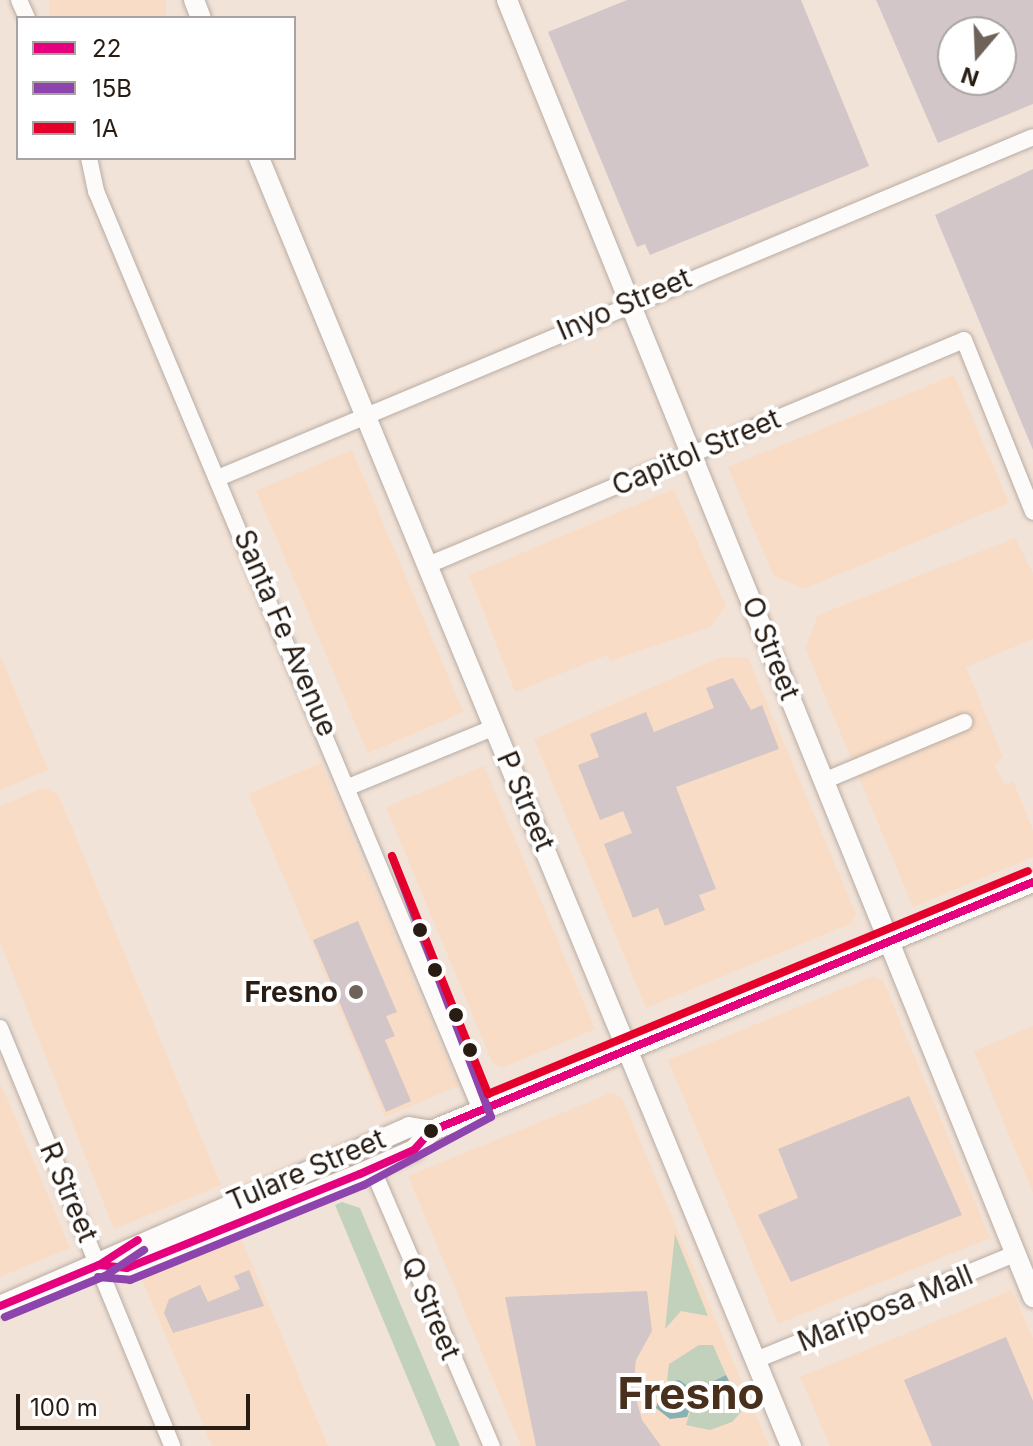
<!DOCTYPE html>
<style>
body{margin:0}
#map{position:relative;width:1033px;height:1446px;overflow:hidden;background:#f2e3d8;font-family:Inter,sans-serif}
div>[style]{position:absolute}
.built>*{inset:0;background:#f8dcc6;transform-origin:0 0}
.green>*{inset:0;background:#c1d1bc}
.water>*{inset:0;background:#88b1b1}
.building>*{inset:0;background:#d2c6c8}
.roads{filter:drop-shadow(0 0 2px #b8aca3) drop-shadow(0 0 2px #b8aca3)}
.minor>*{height:16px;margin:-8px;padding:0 8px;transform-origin:8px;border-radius:8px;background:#fdfbf9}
.major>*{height:20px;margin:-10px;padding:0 10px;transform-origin:10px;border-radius:10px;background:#fdfbf9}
.bus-1>*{height:8px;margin:-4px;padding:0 4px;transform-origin:4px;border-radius:4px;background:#e5007d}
.bus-2>*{height:8px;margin:-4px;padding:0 4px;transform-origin:4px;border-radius:4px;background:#8e44ad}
.bus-3>*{height:8px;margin:-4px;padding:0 4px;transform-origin:4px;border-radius:4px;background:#e4002b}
.dots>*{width:22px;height:22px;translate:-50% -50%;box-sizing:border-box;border:4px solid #fff;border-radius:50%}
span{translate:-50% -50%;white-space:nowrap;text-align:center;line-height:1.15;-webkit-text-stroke:8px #fff;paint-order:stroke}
.street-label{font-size:28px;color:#281c13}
.poi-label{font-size:28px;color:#281c13;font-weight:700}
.right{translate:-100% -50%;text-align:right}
.town-label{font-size:44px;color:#49301c;font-weight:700}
.legend{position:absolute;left:16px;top:16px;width:280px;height:144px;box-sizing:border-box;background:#fff;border:2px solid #a9a4a1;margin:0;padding:10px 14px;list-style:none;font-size:24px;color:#281c13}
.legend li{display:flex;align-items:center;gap:16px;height:40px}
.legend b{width:40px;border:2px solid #a9a4a1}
.north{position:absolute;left:937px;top:16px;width:80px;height:80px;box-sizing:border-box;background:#fff;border:2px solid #a9a4a1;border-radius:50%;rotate:199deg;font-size:22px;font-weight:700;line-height:32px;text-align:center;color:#281c13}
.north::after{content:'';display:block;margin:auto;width:28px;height:36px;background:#6f6258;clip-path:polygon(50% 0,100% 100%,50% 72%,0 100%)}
.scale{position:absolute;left:16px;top:1394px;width:234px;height:36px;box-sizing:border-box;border:4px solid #281c13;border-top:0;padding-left:10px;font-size:24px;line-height:28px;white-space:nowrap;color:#281c13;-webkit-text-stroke:6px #fff;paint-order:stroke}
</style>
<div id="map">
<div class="built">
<i style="left:49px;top:0;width:117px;height:20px"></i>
<i style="clip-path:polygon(954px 375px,1009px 503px,804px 589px,773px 575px,728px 467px)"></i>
<i style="left:352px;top:450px;width:285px;height:104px;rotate:67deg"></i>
<i style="clip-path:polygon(674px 489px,726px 606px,709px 628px,610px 661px,607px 655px,515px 692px,469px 575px)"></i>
<i style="clip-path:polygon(1015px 538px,1033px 573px,1033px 639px,966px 667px,1003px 756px,995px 766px,1005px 784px,1013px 781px,1033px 830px,1033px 857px,913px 907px,805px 648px,818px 615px)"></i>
<i style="clip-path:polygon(0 655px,48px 770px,0 790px)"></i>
<i style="clip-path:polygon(721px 657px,748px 658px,856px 914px,852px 923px,646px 1008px,534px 739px)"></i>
<i style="left:321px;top:763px;width:351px;height:79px;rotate:67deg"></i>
<i style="clip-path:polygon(484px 766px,595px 1029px,502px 1068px,493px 1064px,386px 807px)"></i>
<i style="clip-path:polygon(43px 788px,58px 794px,221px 1185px,114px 1229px,0 942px,0 806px)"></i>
<i style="clip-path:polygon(874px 976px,883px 980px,990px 1238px,778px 1324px,668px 1060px)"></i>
<i style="clip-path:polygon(1033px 1026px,1033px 1193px,974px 1051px)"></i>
<i style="clip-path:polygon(2px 1086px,70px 1248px,0 1277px,0 1087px)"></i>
<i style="clip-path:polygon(613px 1092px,622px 1098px,769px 1446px,521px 1446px,408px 1176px)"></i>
<i style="clip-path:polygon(241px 1238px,328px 1446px,212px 1446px,142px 1279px)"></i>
<i style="clip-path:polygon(1012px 1290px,1033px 1339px,1033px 1446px,830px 1446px,800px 1377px)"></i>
</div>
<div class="green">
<i style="clip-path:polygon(342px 1202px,360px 1208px,460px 1446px,436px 1446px,335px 1205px)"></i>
<i style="clip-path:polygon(675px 1234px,708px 1316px,681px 1311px,665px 1329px)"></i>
<i style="clip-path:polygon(699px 1345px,713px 1345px,726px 1375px,693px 1390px,667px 1381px,669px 1364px)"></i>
<i style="clip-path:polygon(730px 1383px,741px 1412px,732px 1422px,710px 1430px,686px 1425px,695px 1394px)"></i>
</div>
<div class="water">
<i style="clip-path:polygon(726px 1375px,730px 1383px,695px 1394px,687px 1417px,670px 1419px,656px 1408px,664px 1383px,679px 1380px,694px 1390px)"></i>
</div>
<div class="building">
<i style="clip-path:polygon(627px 0,801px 0,869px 166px,650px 255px,645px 244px,637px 247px,548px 32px)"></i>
<i style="clip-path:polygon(evenodd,876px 0,1033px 0,1033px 104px,938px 143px,876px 0,953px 32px,1001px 32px,1001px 80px,953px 80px,953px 32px)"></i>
<i style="clip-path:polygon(1033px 169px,1033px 450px,935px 215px)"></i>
<i style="clip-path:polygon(733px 678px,751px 710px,762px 705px,779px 749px,676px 787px,716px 889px,699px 895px,705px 910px,665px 926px,658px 908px,633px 918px,604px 844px,632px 833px,623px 811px,600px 820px,578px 765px,599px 757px,590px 734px,646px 712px,654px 732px,714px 708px,706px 688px)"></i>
<i style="clip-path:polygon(358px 921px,397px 1012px,386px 1016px,395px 1036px,385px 1040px,411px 1101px,386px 1112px,313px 940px)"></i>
<i style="clip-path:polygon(909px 1096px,962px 1215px,791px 1282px,758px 1215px,798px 1198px,778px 1149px)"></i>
<i style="clip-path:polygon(249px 1270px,264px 1306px,173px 1333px,164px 1313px,169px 1299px,200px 1285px,208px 1302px,240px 1289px,234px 1276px)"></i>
<i style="clip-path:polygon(647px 1291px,652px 1331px,636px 1360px,633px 1388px,642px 1420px,661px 1446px,536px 1446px,505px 1297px)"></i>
<i style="clip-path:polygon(1006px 1337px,1033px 1401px,1033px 1446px,932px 1446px,904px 1380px)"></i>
</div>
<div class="roads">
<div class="minor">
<i style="left:19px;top:0;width:20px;rotate:66deg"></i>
<i style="left:89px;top:158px;width:34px;rotate:78deg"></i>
<i style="left:96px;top:191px;width:996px;rotate:67.27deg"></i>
<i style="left:218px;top:478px;width:883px;rotate:-22.7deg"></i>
<i style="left:428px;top:565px;width:581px;rotate:-22.77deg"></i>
<i style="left:964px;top:340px;width:185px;rotate:68.1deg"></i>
<i style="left:826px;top:780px;width:150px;rotate:-22.8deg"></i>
<i style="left:351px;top:786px;width:156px;rotate:-22.3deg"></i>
<i style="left:0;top:1028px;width:452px;rotate:67.6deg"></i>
<i style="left:372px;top:1168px;width:303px;rotate:66.7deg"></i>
<i style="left:756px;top:1360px;width:279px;rotate:-22.3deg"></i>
</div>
<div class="major">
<i style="left:194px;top:0;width:19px;rotate:69deg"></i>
<i style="left:507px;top:0;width:1400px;rotate:67.92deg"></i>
<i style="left:259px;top:158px;width:1394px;rotate:67.56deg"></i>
<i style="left:99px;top:1265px;width:28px;rotate:6deg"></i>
<i style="left:127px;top:1268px;width:251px;rotate:-22deg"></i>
<i style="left:360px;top:1174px;width:59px;rotate:-24deg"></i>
<i style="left:414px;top:1150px;width:25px;rotate:-48deg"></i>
<i style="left:431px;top:1131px;width:651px;rotate:-22.47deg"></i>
<i style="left:0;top:1306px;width:446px;rotate:-23.6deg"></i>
<i style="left:409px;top:1127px;width:22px;rotate:10deg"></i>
</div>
</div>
<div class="bus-1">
<i style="left:99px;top:1265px;width:28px;rotate:6deg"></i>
<i style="left:127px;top:1268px;width:251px;rotate:-22deg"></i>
<i style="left:360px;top:1174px;width:59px;rotate:-24deg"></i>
<i style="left:414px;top:1150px;width:25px;rotate:-48deg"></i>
<i style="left:431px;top:1131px;width:651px;rotate:-22.47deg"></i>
<i style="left:0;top:1306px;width:107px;rotate:-22.5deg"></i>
<i style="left:99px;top:1265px;width:46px;rotate:-32.7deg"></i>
</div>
<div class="bus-2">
<i style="left:98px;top:1277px;width:32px;rotate:5deg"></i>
<i style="left:130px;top:1280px;width:253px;rotate:-22.1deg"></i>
<i style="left:364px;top:1185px;width:144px;rotate:-28.2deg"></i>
<i style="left:491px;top:1117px;width:279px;rotate:-110.8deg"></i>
<i style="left:5px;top:1317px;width:108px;rotate:-22.3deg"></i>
<i style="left:105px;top:1276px;width:47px;rotate:-33.7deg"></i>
</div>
<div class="bus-3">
<i style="left:392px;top:856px;width:257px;rotate:68deg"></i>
<i style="left:488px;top:1094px;width:584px;rotate:-22.44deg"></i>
</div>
<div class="dots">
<i style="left:420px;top:930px;background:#281c13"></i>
<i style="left:435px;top:970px;background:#281c13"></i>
<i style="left:356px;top:992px;background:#6f6258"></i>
<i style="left:456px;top:1015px;background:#281c13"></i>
<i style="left:470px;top:1050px;background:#281c13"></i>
<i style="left:431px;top:1131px;background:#281c13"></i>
</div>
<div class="street-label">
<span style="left:624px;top:304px;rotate:-23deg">Inyo Street</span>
<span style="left:696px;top:452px;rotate:-23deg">Capitol Street</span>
<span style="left:286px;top:633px;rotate:67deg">Santa Fe Avenue</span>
<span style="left:771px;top:648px;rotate:68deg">O Street</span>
<span style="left:526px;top:801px;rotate:67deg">P Street</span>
<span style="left:306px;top:1170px;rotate:-23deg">Tulare Street</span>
<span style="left:69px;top:1192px;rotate:67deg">R Street</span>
<span style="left:431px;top:1308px;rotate:67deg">Q Street</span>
<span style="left:885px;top:1308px;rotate:-22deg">Mariposa Mall</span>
</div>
<div class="poi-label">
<span class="right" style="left:338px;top:992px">Fresno</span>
</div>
<div class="town-label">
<span style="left:691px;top:1393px">Fresno</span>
</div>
<ul class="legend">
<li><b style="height:10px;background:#e5007d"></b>22</li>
<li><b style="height:10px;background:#8e44ad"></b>15B</li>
<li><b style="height:10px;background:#e4002b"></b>1A</li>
</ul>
<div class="north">N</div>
<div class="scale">100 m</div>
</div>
